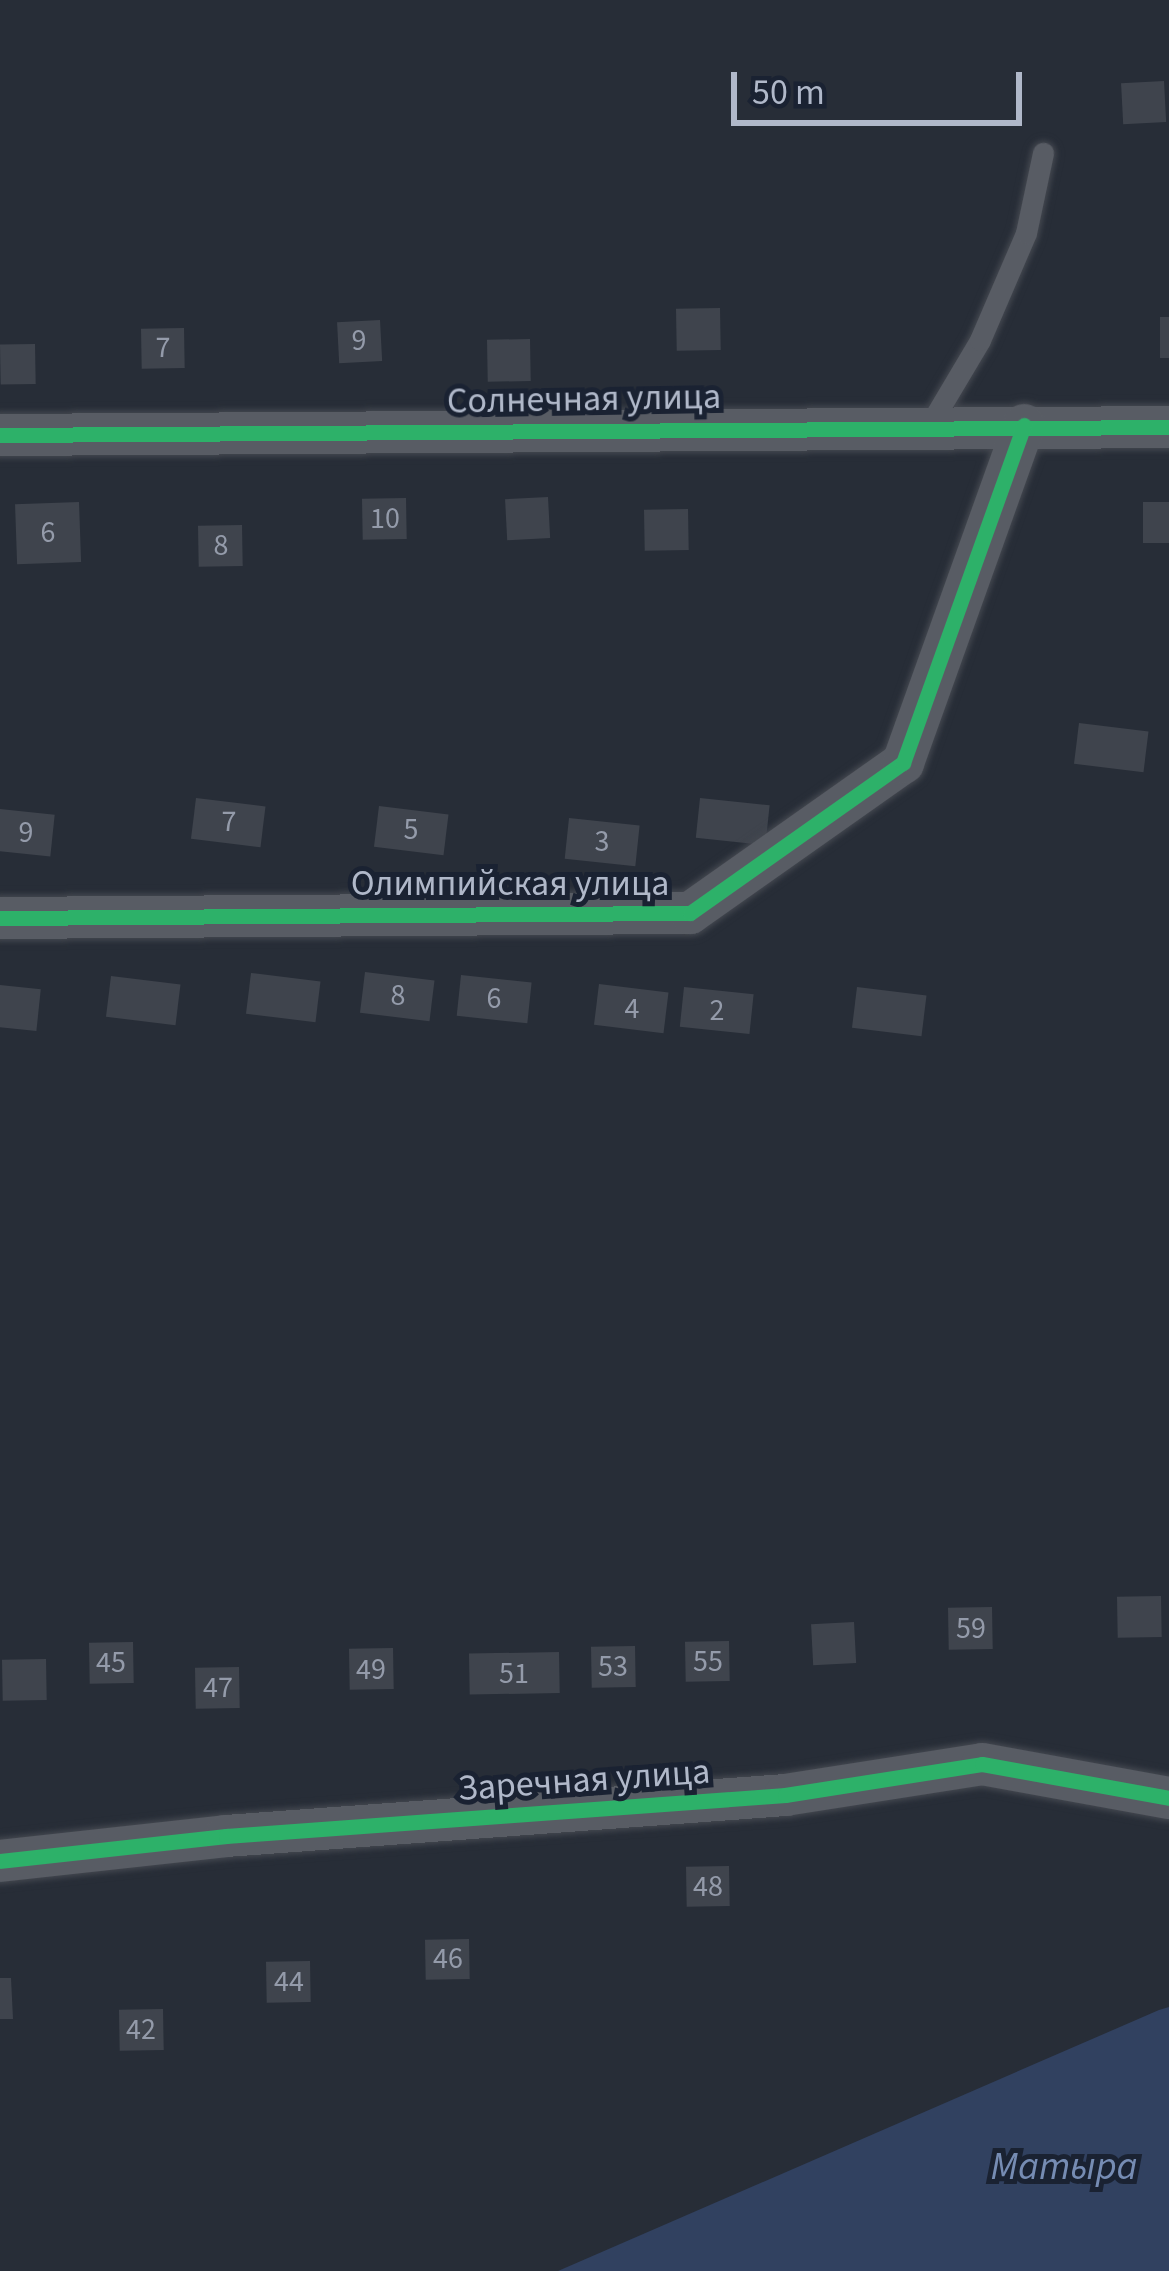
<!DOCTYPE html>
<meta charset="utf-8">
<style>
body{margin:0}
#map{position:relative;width:1169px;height:2271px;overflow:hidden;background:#272d37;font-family:"Source Sans 3",sans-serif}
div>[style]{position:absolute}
.water>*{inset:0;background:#314160}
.building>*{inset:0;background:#3f444d;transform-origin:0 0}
.roads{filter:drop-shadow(0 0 3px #444850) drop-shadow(0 0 3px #444850)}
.lane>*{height:21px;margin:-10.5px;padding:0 10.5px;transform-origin:10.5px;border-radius:10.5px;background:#585c64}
.street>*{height:42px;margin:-21px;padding:0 21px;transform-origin:21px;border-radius:21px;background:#585c64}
.cycleway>*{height:15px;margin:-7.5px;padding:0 7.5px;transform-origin:7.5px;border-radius:7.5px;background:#2db169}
span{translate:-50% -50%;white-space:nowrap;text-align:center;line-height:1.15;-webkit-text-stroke:10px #1a2232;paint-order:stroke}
.number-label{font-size:30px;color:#949baa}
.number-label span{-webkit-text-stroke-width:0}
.street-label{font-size:36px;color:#b0b8c9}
.water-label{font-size:39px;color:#768cb3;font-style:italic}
.scale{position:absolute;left:731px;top:72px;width:291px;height:54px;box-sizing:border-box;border:6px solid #b0b8c9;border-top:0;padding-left:15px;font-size:36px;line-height:42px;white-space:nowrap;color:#b0b8c9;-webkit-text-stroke:9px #1a2232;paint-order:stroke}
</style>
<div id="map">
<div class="water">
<i style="clip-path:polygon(1169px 2007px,1169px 2271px,558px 2271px,1159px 2010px)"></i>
</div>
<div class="building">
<i style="left:1164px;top:81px;width:41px;height:43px;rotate:87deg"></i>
<i style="left:720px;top:308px;width:42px;height:44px;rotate:89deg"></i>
<i style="left:1160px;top:317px;width:9px;height:41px"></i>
<i style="left:380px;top:320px;width:41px;height:43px;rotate:87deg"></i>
<i style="left:184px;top:328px;width:40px;height:43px;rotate:89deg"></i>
<i style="left:530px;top:339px;width:42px;height:43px;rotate:89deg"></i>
<i style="left:35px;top:344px;width:40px;height:35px;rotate:89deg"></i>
<i style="left:548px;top:497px;width:41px;height:43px;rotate:87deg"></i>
<i style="left:406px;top:498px;width:41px;height:44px;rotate:89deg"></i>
<i style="left:79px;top:502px;width:60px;height:64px;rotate:88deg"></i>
<i style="left:1169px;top:502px;width:41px;height:26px;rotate:90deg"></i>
<i style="left:688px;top:509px;width:41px;height:44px;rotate:89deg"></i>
<i style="left:242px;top:525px;width:41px;height:44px;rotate:89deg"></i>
<i style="left:1079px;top:723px;width:70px;height:41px;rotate:7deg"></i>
<i style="left:196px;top:798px;width:70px;height:41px;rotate:7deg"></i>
<i style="left:700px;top:798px;width:70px;height:40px;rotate:6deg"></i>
<i style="left:379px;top:806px;width:70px;height:41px;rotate:7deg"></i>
<i style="left:0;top:809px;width:55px;height:42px;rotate:6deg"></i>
<i style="left:569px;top:818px;width:71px;height:41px;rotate:6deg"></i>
<i style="left:365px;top:972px;width:70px;height:41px;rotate:7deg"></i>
<i style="left:251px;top:973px;width:70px;height:41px;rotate:7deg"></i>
<i style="left:461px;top:975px;width:71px;height:41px;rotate:6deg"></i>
<i style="left:111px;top:976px;width:70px;height:41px;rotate:7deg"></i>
<i style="left:599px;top:984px;width:70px;height:41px;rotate:7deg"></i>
<i style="left:0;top:985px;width:41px;height:42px;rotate:6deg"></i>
<i style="left:684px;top:987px;width:70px;height:40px;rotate:6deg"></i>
<i style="left:857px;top:987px;width:70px;height:41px;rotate:7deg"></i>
<i style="left:1161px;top:1596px;width:41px;height:44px;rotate:89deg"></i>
<i style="left:992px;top:1607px;width:42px;height:44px;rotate:89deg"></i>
<i style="left:854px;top:1622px;width:41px;height:43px;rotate:87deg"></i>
<i style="left:729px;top:1641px;width:40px;height:44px;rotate:89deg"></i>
<i style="left:133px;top:1642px;width:41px;height:44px;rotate:89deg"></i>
<i style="left:635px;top:1646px;width:41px;height:44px;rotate:89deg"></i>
<i style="left:393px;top:1648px;width:41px;height:44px;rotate:89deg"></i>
<i style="left:559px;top:1652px;width:41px;height:90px;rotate:89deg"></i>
<i style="left:46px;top:1659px;width:41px;height:44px;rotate:89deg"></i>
<i style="left:239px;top:1667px;width:41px;height:44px;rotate:89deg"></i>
<i style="left:729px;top:1866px;width:40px;height:43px;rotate:89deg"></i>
<i style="left:469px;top:1939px;width:40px;height:44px;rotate:89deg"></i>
<i style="left:310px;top:1961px;width:41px;height:44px;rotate:89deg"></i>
<i style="clip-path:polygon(0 1978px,11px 1978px,13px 2019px,0 2019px)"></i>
<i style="left:163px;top:2009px;width:41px;height:44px;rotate:89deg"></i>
</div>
<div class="roads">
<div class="lane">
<i style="left:929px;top:426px;width:100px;rotate:-59.3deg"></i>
<i style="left:980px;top:340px;width:116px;rotate:-66.7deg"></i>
<i style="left:1026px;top:233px;width:82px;rotate:-78deg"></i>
</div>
<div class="street">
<i style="left:0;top:435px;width:1169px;rotate:-0.39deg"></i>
<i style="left:0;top:918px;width:690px;rotate:-0.42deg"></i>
<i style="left:690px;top:913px;width:261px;rotate:-35.2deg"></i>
<i style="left:903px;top:763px;width:359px;rotate:-70.3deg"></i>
<i style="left:0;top:1861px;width:227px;rotate:-6.3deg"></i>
<i style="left:226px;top:1836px;width:561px;rotate:-4.19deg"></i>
<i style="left:785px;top:1795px;width:199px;rotate:-8.9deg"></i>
<i style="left:982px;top:1764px;width:190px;rotate:10.3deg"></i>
</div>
</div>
<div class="cycleway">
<i style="left:0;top:435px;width:1169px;rotate:-0.39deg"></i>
<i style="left:0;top:918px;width:690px;rotate:-0.42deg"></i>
<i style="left:690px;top:913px;width:261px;rotate:-35.2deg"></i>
<i style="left:903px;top:763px;width:359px;rotate:-70.3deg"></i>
<i style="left:0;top:1861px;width:227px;rotate:-6.3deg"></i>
<i style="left:226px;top:1836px;width:561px;rotate:-4.19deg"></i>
<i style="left:785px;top:1795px;width:199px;rotate:-8.9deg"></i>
<i style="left:982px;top:1764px;width:190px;rotate:10.3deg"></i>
</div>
<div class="number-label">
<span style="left:359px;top:341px">9</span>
<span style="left:163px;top:348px">7</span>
<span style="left:385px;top:519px">10</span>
<span style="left:48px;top:533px">6</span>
<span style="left:221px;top:546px">8</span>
<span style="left:229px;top:822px">7</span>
<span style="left:411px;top:830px">5</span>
<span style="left:26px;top:833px">9</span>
<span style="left:602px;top:842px">3</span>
<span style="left:398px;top:996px">8</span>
<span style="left:494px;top:999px">6</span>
<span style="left:632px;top:1009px">4</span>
<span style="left:717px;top:1011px">2</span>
<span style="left:971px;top:1629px">59</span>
<span style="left:708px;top:1662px">55</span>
<span style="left:111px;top:1663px">45</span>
<span style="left:613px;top:1667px">53</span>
<span style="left:371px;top:1670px">49</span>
<span style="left:514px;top:1674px">51</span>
<span style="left:218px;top:1688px">47</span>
<span style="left:708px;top:1887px">48</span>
<span style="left:448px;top:1959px">46</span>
<span style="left:289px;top:1982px">44</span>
<span style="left:141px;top:2030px">42</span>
</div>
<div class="street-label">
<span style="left:584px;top:399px;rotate:-1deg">Солнечная улица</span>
<span style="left:510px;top:884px">Олимпийская улица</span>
<span style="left:584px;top:1780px;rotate:-4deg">Заречная улица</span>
</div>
<div class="water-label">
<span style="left:1064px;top:2167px">Матыра</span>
</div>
<div class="scale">50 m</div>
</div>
